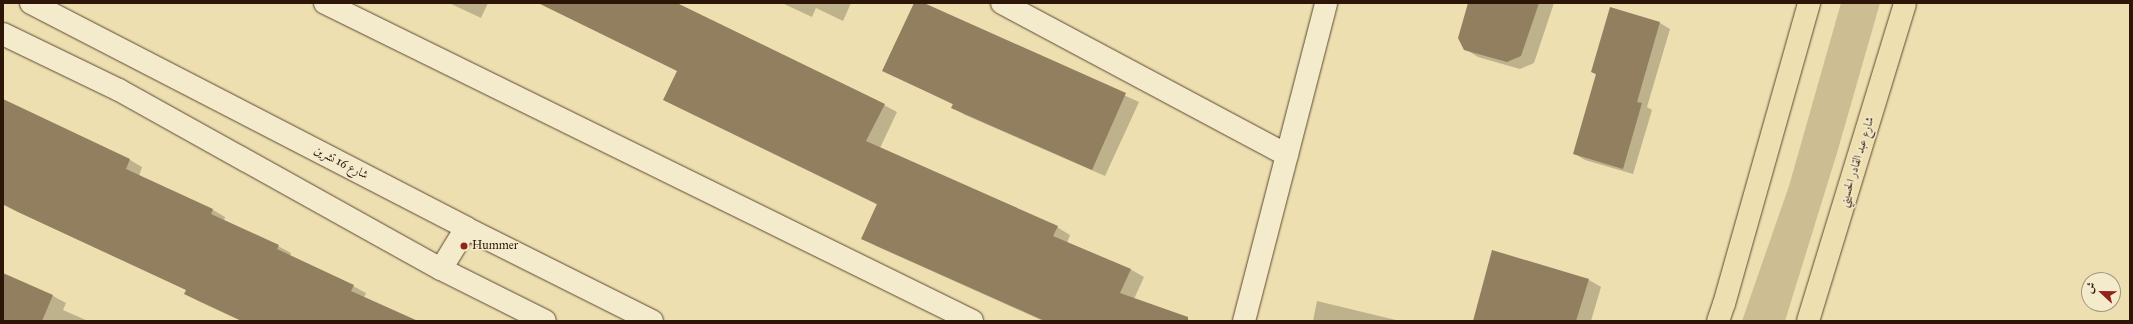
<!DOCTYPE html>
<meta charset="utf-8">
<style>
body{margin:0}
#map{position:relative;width:2133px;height:324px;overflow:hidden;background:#eedfb0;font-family:"IM FELL Great Primer",Amiri,serif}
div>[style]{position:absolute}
.green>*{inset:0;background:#cdbd93}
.shadow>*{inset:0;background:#0003}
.building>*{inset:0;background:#917f5f}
.roads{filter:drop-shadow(0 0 1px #5d4832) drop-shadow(0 0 1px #5d4832)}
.street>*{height:22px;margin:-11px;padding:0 11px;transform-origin:11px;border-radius:11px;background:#f4eacc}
.secondary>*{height:22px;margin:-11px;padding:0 11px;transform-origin:11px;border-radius:11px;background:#f4eacc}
.primary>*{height:22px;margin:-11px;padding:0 11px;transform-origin:11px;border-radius:11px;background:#eedfb0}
.dots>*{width:11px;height:11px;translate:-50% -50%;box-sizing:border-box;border:2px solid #f4eacc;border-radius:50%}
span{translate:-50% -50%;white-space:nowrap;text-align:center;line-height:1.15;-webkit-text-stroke:3px #f4eacc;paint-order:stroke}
.street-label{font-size:12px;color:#2d1608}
.poi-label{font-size:12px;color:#2d1608}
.left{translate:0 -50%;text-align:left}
.frame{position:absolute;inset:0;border:4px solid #2d1608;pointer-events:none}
.north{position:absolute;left:2081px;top:272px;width:40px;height:40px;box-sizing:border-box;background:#f4eacc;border:1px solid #a4957e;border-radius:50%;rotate:292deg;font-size:11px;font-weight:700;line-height:16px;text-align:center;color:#2d1608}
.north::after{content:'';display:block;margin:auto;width:14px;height:18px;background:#8f2418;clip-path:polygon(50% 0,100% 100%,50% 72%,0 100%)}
</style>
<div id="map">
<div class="green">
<i style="clip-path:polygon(1841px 3px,1880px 3px,1837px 153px,1785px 321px,1742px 321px,1789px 186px)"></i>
</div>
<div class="shadow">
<i style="clip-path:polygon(449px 3px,488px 3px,481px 18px)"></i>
<i style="clip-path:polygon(559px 3px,675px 3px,884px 105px,897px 112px,880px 148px,1057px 227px,1070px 235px,1067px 243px,1130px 269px,1144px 277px,1134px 299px,1192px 321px,1043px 321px,876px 246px,863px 238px,878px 205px,678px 107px,678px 71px,556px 11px)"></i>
<i style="clip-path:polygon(782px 3px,851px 3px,843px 21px,816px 8px,812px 17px)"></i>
<i style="clip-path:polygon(915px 3px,921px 3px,1139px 102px,1105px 176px,965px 115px,952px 107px,954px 105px,883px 70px)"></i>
<i style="clip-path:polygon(1469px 3px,1554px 3px,1534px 63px,1520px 69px,1478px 57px,1465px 49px)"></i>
<i style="clip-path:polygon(1611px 9px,1660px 23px,1670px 29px,1647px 107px,1652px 110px,1633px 174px,1585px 160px,1575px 154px,1597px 75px,1592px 72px)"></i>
<i style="clip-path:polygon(3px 101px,130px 160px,142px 167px,139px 176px,213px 210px,225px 217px,224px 221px,278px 246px,291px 253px,290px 256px,353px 286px,366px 293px,364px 298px,416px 321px,241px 321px,198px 301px,185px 294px,187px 290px,3px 205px)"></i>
<i style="clip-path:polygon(3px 275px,53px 296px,66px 303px,63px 310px,88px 321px,3px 321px)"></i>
<i style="clip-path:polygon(1589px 280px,1601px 287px,1591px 321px,1474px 321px)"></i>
<i style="clip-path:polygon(1317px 301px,1400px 321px,1313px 321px)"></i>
</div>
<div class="building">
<i style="clip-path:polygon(538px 3px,677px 3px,885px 104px,866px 141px,1058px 226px,1053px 236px,1131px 269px,1120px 293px,1188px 317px,1188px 321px,1045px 321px,861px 239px,877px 204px,663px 100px,677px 71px)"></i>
<i style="clip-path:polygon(914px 3px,924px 3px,1126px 93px,1092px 170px,951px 108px,953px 104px,882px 71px)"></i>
<i style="clip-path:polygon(1468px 3px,1539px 3px,1521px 56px,1507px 62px,1464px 50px,1458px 38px)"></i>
<i style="clip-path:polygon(1610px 7px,1660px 22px,1637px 102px,1642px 103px,1623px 169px,1573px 154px,1596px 74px,1591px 72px)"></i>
<i style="clip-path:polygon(3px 99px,130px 159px,126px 169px,213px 209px,211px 214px,279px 245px,277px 249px,354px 285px,351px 291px,418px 321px,242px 321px,184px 294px,186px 290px,18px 212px,3px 204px)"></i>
<i style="clip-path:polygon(1492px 250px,1589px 279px,1576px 321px,1473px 321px)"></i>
<i style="clip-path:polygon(3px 273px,53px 295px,42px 321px,3px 321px)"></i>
</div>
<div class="roads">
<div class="street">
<i style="left:325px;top:3px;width:721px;rotate:26.17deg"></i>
<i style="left:1002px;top:3px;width:323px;rotate:28.1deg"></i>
<i style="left:1244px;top:321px;width:328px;rotate:-75.5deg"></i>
</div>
<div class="secondary">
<i style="left:31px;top:3px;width:490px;rotate:27.3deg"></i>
<i style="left:466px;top:228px;width:208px;rotate:26.6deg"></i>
<i style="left:3px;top:34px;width:129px;rotate:25.8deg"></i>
<i style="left:119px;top:90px;width:368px;rotate:29.1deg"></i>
<i style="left:441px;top:269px;width:116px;rotate:26.6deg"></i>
<i style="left:441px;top:269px;width:48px;rotate:-58.6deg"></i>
</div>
<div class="primary">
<i style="left:1718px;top:321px;width:18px;rotate:-71deg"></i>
<i style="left:1724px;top:304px;width:313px;rotate:-74.2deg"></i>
<i style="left:1808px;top:321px;width:332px;rotate:-73deg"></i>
</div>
</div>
<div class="dots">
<i style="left:464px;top:246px;background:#8f2418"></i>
</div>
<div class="street-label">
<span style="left:1857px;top:162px;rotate:-73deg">شارع عبد القادر الحسيني</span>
<span style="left:341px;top:163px;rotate:27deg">شارع 16 تشرين</span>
</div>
<div class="poi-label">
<span class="left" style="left:472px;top:246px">Hummer</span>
</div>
<div class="frame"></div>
<div class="north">ش</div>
</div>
